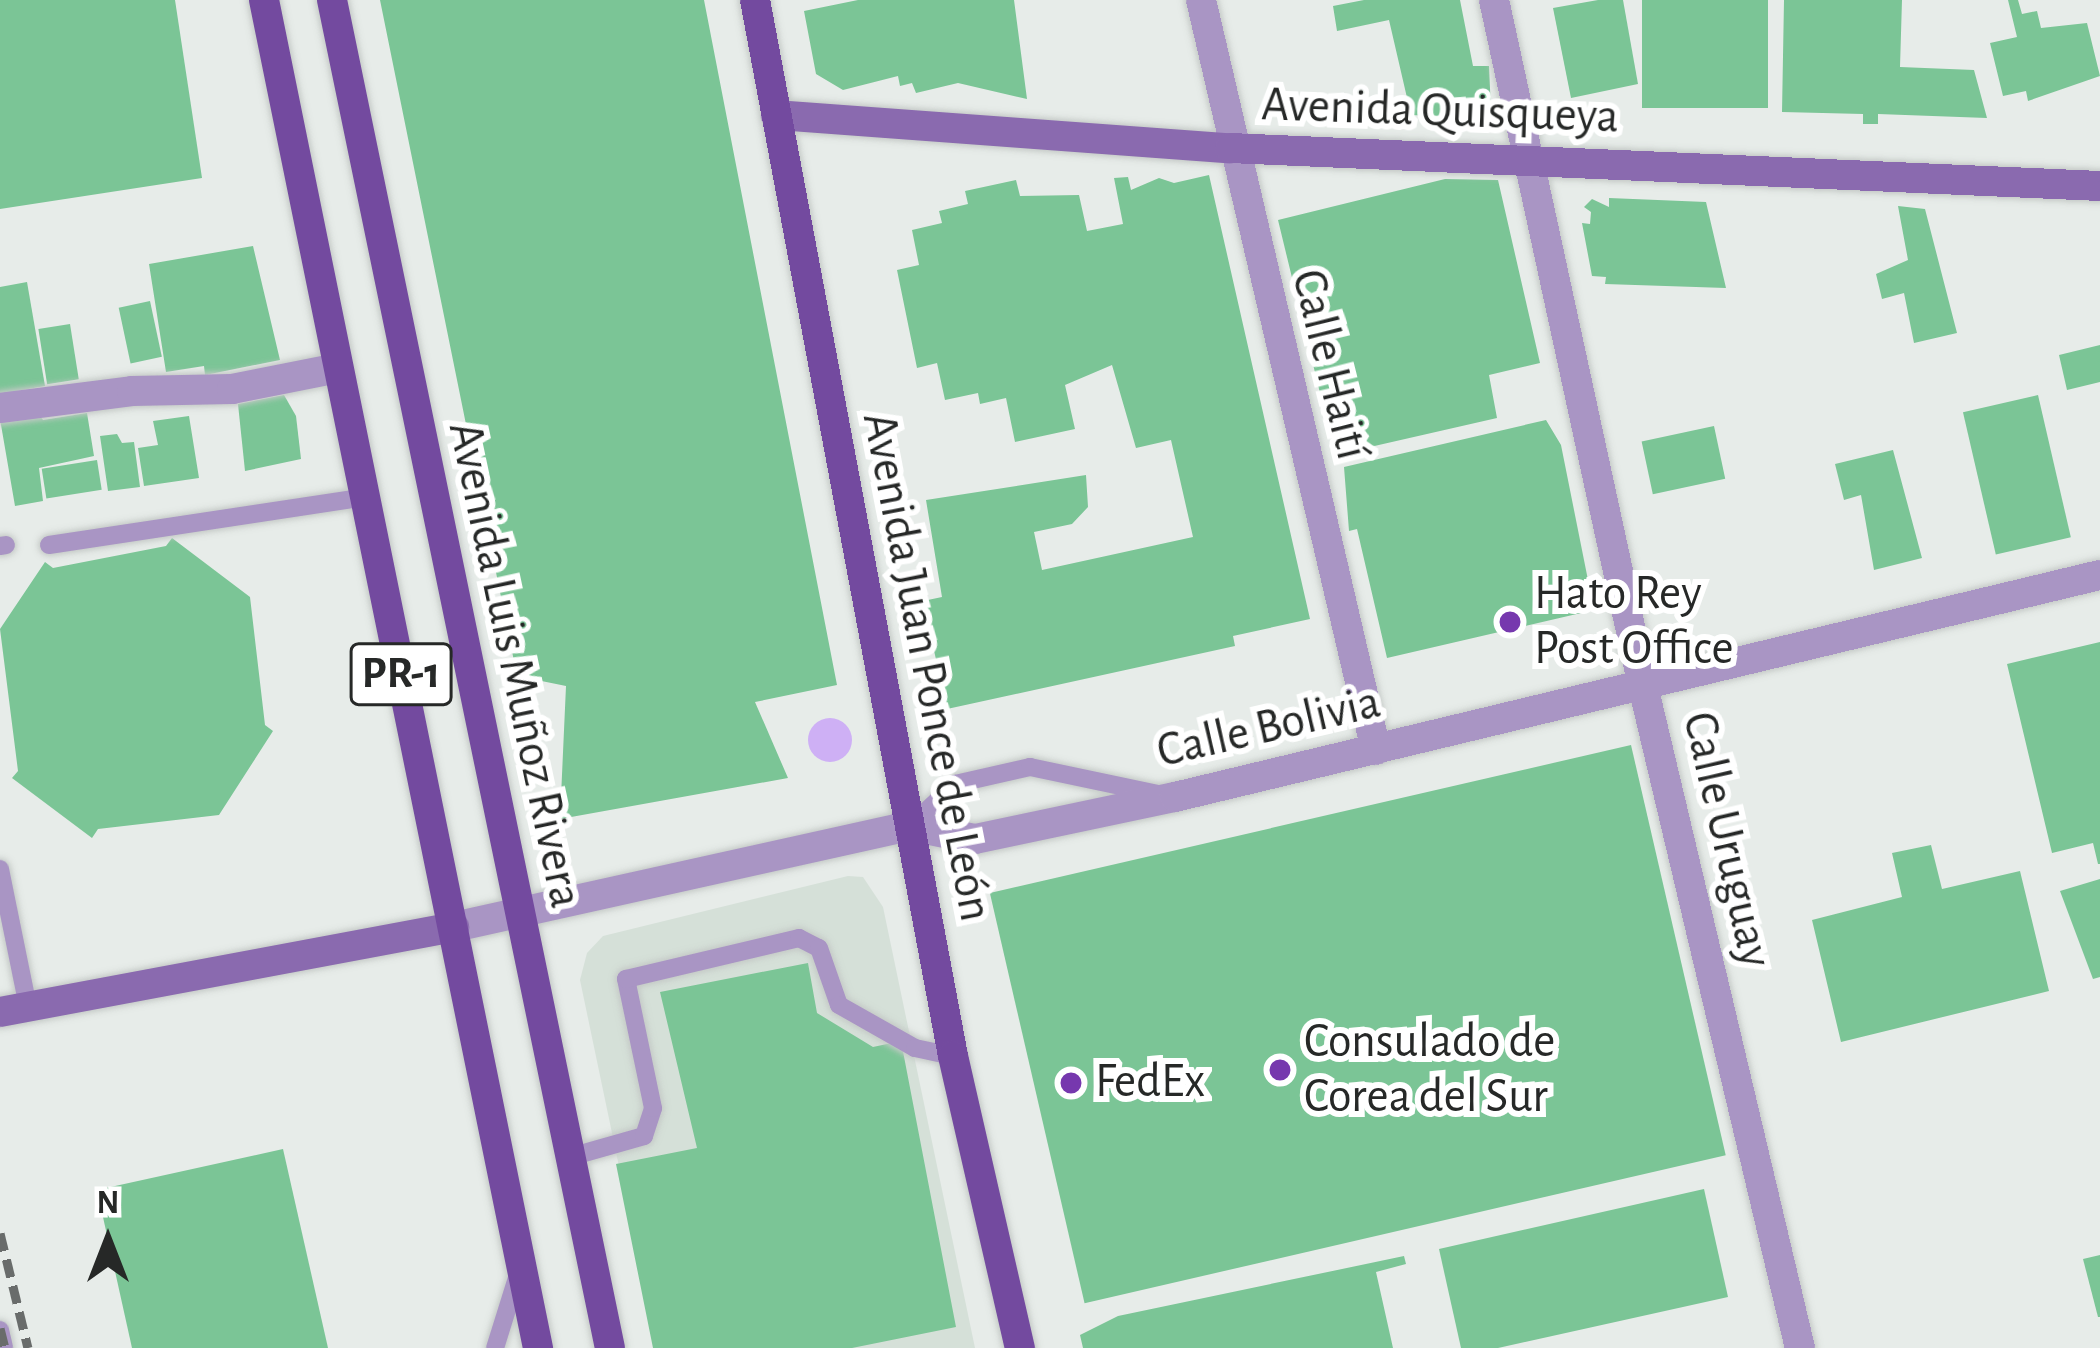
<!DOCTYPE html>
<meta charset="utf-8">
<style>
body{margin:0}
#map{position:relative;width:2100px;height:1348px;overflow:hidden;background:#e7ece9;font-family:"Alegreya Sans",sans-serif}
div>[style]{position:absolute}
.built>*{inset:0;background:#d5e0d8}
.water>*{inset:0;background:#ceb0f5}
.round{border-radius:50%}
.building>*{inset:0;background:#7bc596;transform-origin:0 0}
.roads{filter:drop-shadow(0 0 3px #c4c9c6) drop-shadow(0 0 3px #c4c9c6)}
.lane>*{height:18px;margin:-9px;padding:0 9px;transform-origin:9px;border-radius:9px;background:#a995c4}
.street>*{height:30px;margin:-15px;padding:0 15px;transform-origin:15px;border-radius:15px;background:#a995c4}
.secondary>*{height:30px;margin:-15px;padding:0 15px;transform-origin:15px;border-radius:15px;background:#8a6aaf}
.primary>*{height:30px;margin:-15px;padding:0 15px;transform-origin:15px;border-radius:15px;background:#734a9f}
.rail>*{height:9px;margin-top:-4.5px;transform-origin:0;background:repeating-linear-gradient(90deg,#696c6b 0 18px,transparent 0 27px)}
.dots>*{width:33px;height:33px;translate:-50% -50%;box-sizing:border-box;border:6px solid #fff;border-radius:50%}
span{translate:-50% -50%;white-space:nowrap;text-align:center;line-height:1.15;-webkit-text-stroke:12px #fff;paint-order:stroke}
.shield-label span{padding:3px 9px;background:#fff;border:3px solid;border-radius:9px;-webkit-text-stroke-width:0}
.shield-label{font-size:45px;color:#262827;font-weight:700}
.street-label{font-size:48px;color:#262827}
.poi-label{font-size:48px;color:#262827}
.left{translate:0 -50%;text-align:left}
.north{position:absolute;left:48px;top:1180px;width:120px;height:120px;-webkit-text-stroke:9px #fff;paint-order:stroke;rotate:0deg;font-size:33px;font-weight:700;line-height:48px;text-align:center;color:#262827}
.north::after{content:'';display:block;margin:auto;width:42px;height:54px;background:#262827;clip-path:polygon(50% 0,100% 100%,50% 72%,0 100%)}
</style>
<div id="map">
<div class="built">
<i style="clip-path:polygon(848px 876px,863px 877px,883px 907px,975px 1348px,657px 1348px,580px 980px,587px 953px,603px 936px)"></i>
</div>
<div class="water">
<i class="round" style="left:808px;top:718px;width:44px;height:44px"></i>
</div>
<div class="building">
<i style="clip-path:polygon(0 0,175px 0,202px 178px,0 209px)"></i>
<i style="clip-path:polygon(380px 0,704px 0,837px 685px,755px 702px,788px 778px,560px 819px,566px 686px,517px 676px)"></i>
<i style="clip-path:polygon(858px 0,1014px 0,1027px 99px,958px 83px,916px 93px,912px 83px,900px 86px,898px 76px,843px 90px,816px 74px,804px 11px)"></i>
<i style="clip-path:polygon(1364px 0,1460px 0,1473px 66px,1489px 66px,1491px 111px,1474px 118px,1411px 115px,1389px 20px,1337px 31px,1333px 6px)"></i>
<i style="clip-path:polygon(1598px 0,1623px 0,1638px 84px,1571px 98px,1553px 8px)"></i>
<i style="left:1642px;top:0;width:126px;height:108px"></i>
<i style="clip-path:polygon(1784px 0,1902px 0,1900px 67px,1974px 70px,1987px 118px,1878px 114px,1878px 124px,1863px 124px,1863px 114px,1782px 112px)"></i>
<i style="clip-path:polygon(2008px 0,2018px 0,2022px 14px,2037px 11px,2041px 28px,2087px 23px,2100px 76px,2028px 101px,2026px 91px,2003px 96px,1990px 43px,2017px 37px)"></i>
<i style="clip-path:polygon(1209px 175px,1310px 619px,1233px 636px,1235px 646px,947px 709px,923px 601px,942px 597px,926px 500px,1086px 475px,1088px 507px,1072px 524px,1034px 532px,1042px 570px,1193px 537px,1171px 440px,1136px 448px,1112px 365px,1065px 385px,1075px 429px,1015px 442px,1006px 398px,980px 404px,978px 393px,945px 400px,937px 363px,917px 368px,897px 270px,919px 265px,912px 230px,942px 223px,939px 211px,968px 204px,965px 191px,1016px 180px,1020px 196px,1079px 195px,1087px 231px,1123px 224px,1114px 178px,1128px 177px,1131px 190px,1159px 178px,1174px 183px)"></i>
<i style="clip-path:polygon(1445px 179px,1498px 180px,1540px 363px,1489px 375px,1497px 418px,1335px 455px,1278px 220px)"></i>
<i style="clip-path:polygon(1609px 198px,1706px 202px,1726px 288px,1605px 284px,1606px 277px,1592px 276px,1582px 223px,1590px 224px,1591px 212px,1584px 207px,1592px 199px,1609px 207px)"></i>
<i style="clip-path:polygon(1898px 206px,1925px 209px,1957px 333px,1914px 343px,1904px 293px,1882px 299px,1876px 274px,1908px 260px)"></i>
<i style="clip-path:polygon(253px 246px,280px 360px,205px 375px,204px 366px,166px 372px,149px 264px)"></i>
<i style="clip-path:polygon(27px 282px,45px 386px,0 394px,0 287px)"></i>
<i style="left:150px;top:301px;width:57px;height:32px;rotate:78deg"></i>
<i style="left:70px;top:324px;width:56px;height:32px;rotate:81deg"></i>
<i style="clip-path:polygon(2100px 345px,2100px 382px,2067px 390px,2059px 355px)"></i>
<i style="clip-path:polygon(284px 395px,296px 416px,301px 459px,245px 471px,238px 404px)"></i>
<i style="left:2038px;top:395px;width:146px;height:77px;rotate:77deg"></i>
<i style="clip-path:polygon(37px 412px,43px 420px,87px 413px,94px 456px,39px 468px,43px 501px,15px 506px,0 419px)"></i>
<i style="clip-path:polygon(189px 416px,199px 478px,144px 486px,138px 448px,158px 445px,153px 421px)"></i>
<i style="clip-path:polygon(1546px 420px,1561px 445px,1594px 610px,1387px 658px,1357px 529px,1349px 531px,1344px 467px)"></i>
<i style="left:1714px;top:426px;width:54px;height:74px;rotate:78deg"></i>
<i style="clip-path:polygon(117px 434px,122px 443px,134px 442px,140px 487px,108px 491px,100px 436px)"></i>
<i style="clip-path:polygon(1893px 450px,1922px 558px,1874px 570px,1861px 495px,1844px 500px,1835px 464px)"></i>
<i style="left:97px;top:460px;width:30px;height:56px;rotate:81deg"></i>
<i style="clip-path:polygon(172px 538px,250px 597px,265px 725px,273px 731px,219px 815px,98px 829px,92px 838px,12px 778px,18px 771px,0 629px,45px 562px,53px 568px,166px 546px)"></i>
<i style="clip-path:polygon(2100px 642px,2100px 864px,2098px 864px,2093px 843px,2052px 853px,2007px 664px)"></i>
<i style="left:1631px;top:745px;width:421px;height:658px;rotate:77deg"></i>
<i style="clip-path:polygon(1931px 845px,1942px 889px,2020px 871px,2049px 991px,1841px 1042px,1812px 920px,1902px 897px,1892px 853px)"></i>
<i style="clip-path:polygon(2100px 879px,2100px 977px,2093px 979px,2060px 891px)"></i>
<i style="clip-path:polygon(808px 963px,817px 1013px,873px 1047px,901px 1041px,956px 1327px,852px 1348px,653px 1348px,616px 1164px,697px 1148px,660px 992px)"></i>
<i style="clip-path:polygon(283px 1149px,328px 1348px,132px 1348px,97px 1190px)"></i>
<i style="clip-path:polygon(1704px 1189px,1728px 1297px,1498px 1348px,1461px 1348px,1439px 1249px)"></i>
<i style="clip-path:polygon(2100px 1255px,2100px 1317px,2098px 1317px,2083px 1259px)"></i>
<i style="clip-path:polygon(1404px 1256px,1406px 1264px,1376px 1272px,1393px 1348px,1083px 1348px,1080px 1335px,1118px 1316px)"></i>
</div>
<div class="roads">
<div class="lane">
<i style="left:49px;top:545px;width:320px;rotate:-8.6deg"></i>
<i style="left:0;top:546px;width:6px;rotate:-9deg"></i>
<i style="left:910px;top:826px;width:62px;rotate:-43deg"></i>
<i style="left:955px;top:784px;width:77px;rotate:-12.8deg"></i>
<i style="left:1030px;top:767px;width:131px;rotate:11.9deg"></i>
<i style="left:0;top:869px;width:141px;rotate:78.5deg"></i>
<i style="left:570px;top:1157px;width:77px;rotate:-15.8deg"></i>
<i style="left:644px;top:1136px;width:29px;rotate:-72deg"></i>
<i style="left:653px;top:1108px;width:132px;rotate:-101.8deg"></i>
<i style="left:626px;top:979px;width:178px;rotate:-13.3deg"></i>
<i style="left:799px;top:938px;width:22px;rotate:27deg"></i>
<i style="left:819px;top:948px;width:60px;rotate:70.7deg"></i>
<i style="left:839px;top:1005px;width:87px;rotate:29.5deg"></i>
<i style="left:915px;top:1048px;width:39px;rotate:12deg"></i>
<i style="left:0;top:1330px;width:18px;rotate:77deg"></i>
<i style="left:495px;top:1348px;width:84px;rotate:-72.6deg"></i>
</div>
<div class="street">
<i style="left:1201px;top:0;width:770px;rotate:76.87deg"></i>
<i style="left:1494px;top:0;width:702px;rotate:77.75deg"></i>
<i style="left:1643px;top:686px;width:680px;rotate:76.66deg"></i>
<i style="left:0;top:408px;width:133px;rotate:-7.3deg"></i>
<i style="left:132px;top:391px;width:100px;rotate:-1.1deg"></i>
<i style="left:232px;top:389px;width:108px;rotate:-11.2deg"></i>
<i style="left:454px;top:927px;width:467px;rotate:-12.5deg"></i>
<i style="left:910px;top:826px;width:66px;rotate:11.3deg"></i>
<i style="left:975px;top:839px;width:204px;rotate:-11.9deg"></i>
<i style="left:1175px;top:797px;width:951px;rotate:-13.5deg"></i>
</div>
<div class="secondary">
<i style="left:776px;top:115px;width:455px;rotate:4.2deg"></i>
<i style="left:1230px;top:148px;width:871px;rotate:2.5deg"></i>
<i style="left:0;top:1012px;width:462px;rotate:-10.6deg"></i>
</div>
<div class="primary">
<i style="left:264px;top:0;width:1376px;rotate:78.51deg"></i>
<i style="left:332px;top:0;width:1376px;rotate:78.35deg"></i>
<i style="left:755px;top:0;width:1074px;rotate:79.38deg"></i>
<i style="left:953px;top:1056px;width:300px;rotate:77.1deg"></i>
</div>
</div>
<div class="rail">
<i style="left:0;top:1233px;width:118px;rotate:76.3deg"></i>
<i style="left:0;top:1328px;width:21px;rotate:76deg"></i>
</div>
<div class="dots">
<i style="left:1510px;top:622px;background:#7638ae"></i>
<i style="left:1280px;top:1070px;background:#7638ae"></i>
<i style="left:1071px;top:1083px;background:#7638ae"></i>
</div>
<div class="shield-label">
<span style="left:401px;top:674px">PR-1</span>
</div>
<div class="street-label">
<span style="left:1440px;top:112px;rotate:2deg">Avenida Quisqueya</span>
<span style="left:1329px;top:365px;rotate:76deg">Calle Haití</span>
<span style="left:514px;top:665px;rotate:78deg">Avenida Luis Muñoz Rivera</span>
<span style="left:926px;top:667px;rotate:79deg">Avenida Juan Ponce de León</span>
<span style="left:1269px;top:728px;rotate:-13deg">Calle Bolivia</span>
<span style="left:1726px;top:840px;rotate:77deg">Calle Uruguay</span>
</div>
<div class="poi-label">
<span class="left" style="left:1534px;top:622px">Hato Rey<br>Post Office</span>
<span class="left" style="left:1304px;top:1070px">Consulado de<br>Corea del Sur</span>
<span class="left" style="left:1095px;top:1083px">FedEx</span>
</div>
<div class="north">N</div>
</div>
